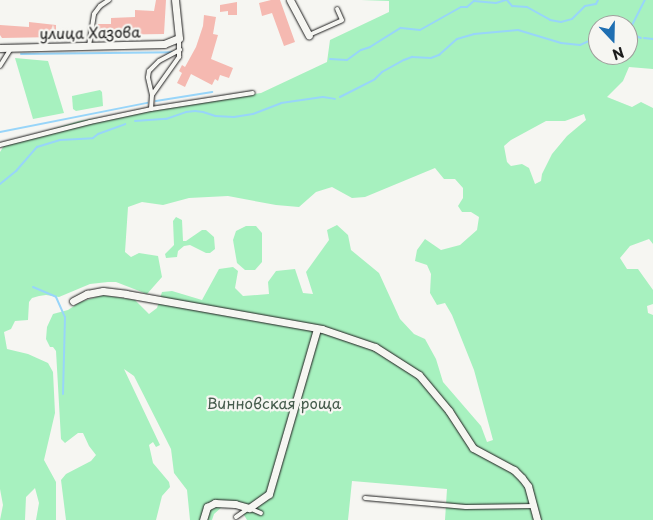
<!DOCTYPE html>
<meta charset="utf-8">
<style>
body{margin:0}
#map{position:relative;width:653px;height:520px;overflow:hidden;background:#f6f6f2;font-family:"Playpen Sans",sans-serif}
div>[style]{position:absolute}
.green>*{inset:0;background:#a7f1bf}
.stream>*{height:2px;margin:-1px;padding:0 1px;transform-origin:1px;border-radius:1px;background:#98d5f9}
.building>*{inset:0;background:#f5b9b1}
.roads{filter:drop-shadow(0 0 1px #1c1c1c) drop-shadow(0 0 1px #1c1c1c)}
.lane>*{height:4px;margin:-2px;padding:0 2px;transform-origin:2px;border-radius:2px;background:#f6f6f2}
.street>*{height:7px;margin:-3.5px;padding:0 3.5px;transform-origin:3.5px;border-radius:3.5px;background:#f6f6f2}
span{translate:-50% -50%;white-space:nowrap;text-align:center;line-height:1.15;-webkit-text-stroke:4.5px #f6f6f2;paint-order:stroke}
.street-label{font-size:15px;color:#1c1c1c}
.park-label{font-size:15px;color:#465c4d}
.north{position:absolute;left:588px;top:15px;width:50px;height:50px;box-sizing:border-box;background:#f6f6f2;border:1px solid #9f9f9c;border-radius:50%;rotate:159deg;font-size:14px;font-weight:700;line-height:20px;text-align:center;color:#1c1c1c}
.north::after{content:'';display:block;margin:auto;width:18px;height:22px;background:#1f6fb2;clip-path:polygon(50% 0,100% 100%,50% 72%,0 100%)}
</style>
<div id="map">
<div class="green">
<i style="clip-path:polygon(evenodd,361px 0,653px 0,653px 69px,629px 67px,623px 81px,607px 97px,632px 107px,641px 102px,653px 108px,653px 244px,649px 239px,630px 246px,620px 258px,627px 269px,638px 269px,653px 290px,653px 304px,647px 306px,648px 313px,653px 315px,653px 520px,445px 520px,447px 489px,352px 481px,348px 520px,247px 520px,241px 510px,236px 507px,223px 506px,214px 514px,212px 520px,190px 520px,187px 490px,174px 473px,171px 449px,134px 376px,124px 369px,160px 445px,156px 447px,153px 442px,149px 445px,153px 463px,169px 482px,170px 487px,162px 496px,156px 520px,66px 520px,61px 480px,66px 474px,91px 461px,96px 455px,89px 446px,83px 433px,78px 433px,65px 443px,61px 439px,56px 351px,53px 347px,50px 347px,46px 339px,47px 327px,53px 314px,68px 310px,80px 302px,103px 295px,135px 300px,149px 314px,157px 308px,162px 292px,172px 291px,202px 300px,219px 269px,233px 267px,238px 271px,235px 288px,243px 296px,269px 294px,268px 282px,276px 271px,295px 269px,303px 293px,313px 294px,306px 272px,329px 240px,327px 230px,337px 225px,348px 235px,351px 250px,379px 273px,400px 319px,414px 334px,425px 339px,436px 359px,443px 382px,481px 426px,487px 442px,493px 440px,474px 370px,452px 315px,445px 303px,437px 305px,430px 293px,431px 274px,427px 265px,415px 261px,417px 250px,425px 239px,441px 250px,460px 245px,477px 230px,479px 217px,471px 212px,462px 212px,458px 206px,463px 198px,463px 188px,455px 179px,444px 179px,435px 168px,365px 197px,352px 198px,332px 187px,316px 192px,299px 207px,276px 205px,228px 196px,189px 198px,163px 205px,142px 202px,128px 207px,125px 252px,131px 257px,139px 253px,158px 256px,162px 277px,147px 294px,116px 282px,108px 282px,90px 284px,59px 297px,46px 295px,39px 296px,32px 298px,29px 302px,28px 320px,15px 321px,11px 329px,4px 332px,7px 349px,28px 354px,48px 363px,53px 372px,55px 413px,44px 460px,56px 482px,56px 520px,36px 520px,39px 503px,35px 488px,26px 497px,25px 520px,0 520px,3px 505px,0 489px,0 152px,5px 144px,79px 121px,261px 93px,327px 62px,330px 40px,389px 12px,389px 1px,361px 0,598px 25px,628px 25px,628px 55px,598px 55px,598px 25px,361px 0,584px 114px,586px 120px,567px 136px,552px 154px,542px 174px,541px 181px,535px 184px,529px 168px,522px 164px,511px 166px,507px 162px,504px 146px,511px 140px,546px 121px,565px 121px,584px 114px)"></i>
<i style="clip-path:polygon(15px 58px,48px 61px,64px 113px,33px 119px)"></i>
<i style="clip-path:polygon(100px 90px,102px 92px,103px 106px,76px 111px,73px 109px,72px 96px)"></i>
<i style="clip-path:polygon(176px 217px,182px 220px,183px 241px,186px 241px,202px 230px,206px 230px,214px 237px,215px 249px,210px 253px,206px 253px,190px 245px,184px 246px,178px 251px,177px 257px,166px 258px,165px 254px,174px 245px,173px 221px)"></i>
<i style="clip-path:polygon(246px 226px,256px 226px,262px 233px,262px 262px,255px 270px,245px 270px,237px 263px,233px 240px,236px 231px)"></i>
</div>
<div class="stream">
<i style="left:507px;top:0;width:8px;rotate:50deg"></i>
<i style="left:512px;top:6px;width:15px;rotate:4deg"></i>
<i style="left:527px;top:7px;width:26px;rotate:29deg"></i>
<i style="left:550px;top:20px;width:11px;rotate:10deg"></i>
<i style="left:561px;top:22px;width:11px;rotate:-15deg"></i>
<i style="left:572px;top:19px;width:18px;rotate:-45deg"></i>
<i style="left:585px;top:6px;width:11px;rotate:-10deg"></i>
<i style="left:596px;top:4px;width:4px;rotate:-63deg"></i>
<i style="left:641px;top:38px;width:14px;rotate:-159deg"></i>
<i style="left:628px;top:33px;width:37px;rotate:-63deg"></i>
<i style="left:644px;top:38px;width:9px;rotate:6deg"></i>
<i style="left:21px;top:54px;width:153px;rotate:-0.7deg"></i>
<i style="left:330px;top:59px;width:17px;rotate:3deg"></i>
<i style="left:347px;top:60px;width:17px;rotate:-36deg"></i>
<i style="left:361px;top:50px;width:9px;rotate:-18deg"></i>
<i style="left:370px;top:47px;width:36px;rotate:-32deg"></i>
<i style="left:401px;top:28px;width:19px;rotate:6deg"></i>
<i style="left:420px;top:30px;width:47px;rotate:-29.3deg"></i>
<i style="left:461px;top:7px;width:6px"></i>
<i style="left:467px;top:7px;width:9px;rotate:-41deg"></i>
<i style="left:474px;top:1px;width:22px;rotate:5deg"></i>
<i style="left:496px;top:3px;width:10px;rotate:-17deg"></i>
<i style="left:340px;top:97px;width:39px;rotate:-27deg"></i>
<i style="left:375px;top:79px;width:10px;rotate:-45deg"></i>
<i style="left:382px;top:72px;width:25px;rotate:-29deg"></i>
<i style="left:404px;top:60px;width:9px;rotate:-21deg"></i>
<i style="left:412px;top:57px;width:19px;rotate:3deg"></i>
<i style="left:431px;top:58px;width:9px;rotate:-21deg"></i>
<i style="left:439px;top:55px;width:24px;rotate:-42deg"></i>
<i style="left:457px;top:39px;width:18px;rotate:-16deg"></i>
<i style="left:474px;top:34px;width:44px;rotate:-5.2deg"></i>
<i style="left:518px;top:30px;width:45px;rotate:16.8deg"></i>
<i style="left:561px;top:43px;width:19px;rotate:6deg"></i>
<i style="left:580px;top:45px;width:10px;rotate:-24deg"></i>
<i style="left:589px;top:41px;width:13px;rotate:-48deg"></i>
<i style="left:156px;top:101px;width:57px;rotate:-9.1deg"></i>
<i style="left:135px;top:121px;width:31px;rotate:-4deg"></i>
<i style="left:166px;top:119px;width:21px;rotate:-19deg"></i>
<i style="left:186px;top:112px;width:9px;rotate:-6deg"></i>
<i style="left:195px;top:111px;width:8px;rotate:7deg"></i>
<i style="left:203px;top:112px;width:13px;rotate:18deg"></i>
<i style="left:215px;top:116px;width:19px;rotate:3deg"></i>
<i style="left:234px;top:117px;width:19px;rotate:-9deg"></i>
<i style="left:253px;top:114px;width:30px;rotate:-21deg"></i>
<i style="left:281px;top:103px;width:42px;rotate:-8.1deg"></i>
<i style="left:323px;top:97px;width:12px;rotate:9deg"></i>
<i style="left:0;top:132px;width:150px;rotate:-11.2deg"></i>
<i style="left:0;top:184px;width:21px;rotate:-39deg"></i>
<i style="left:16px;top:171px;width:32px;rotate:-49deg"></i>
<i style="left:37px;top:147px;width:24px;rotate:-17deg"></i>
<i style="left:60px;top:140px;width:33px;rotate:-3deg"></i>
<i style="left:93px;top:138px;width:6px;rotate:-39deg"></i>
<i style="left:98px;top:134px;width:29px;rotate:-20deg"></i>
<i style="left:33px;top:287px;width:25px;rotate:23deg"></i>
<i style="left:56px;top:297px;width:22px;rotate:66deg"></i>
<i style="left:65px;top:317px;width:77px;rotate:91.5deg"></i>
</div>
<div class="building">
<i style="clip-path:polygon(156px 0,166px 0,164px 34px,98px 35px,98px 24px,111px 24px,111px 18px,135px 17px,135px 10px,154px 11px)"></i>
<i style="clip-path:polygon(271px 0,280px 0,295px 42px,284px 46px,272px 13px,262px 16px,259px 3px)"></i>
<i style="clip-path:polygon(237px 2px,237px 15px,228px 15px,228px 11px,220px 12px,220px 5px)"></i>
<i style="clip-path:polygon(204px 15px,216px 17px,213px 34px,218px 35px,211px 59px,233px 68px,229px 78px,220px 75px,218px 81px,215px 79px,212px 85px,191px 74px,185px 87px,177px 83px,182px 73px,179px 71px,182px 65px,185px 67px,196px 47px,203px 26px)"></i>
<i style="clip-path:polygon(29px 22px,56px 25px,56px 37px,2px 38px,0 35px,0 25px,29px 27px)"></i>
</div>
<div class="roads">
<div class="lane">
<i style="left:309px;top:35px;width:36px;rotate:-24deg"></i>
<i style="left:342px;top:20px;width:12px;rotate:-114deg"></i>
<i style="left:89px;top:46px;width:32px;rotate:-81deg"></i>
<i style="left:94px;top:14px;width:10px;rotate:-53deg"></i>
<i style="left:100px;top:6px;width:11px;rotate:-34deg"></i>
<i style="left:0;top:66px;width:22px;rotate:-58deg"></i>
<i style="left:152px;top:95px;width:18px;rotate:-103deg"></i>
<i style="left:148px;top:77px;width:6px;rotate:-81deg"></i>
<i style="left:149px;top:71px;width:14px;rotate:-45deg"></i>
<i style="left:159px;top:61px;width:24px;rotate:-28deg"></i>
<i style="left:151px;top:109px;width:14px;rotate:-86deg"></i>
<i style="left:152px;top:95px;width:47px;rotate:-54.6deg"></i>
<i style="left:179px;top:57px;width:19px;rotate:-90deg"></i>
<i style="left:0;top:145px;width:93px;rotate:-14.3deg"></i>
<i style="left:90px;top:122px;width:62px;rotate:-12deg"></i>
<i style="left:151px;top:109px;width:103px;rotate:-8.9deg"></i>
<i style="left:365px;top:498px;width:101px;rotate:5.1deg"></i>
<i style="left:466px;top:507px;width:68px;rotate:-0.8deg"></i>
<i style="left:236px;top:517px;width:16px;rotate:-35deg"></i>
<i style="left:249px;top:508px;width:13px;rotate:23deg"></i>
</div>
<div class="street">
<i style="left:290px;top:0;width:40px;rotate:62deg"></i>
<i style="left:0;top:48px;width:164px;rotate:-1.4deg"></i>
<i style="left:164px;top:44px;width:16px;rotate:-22deg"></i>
<i style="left:179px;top:38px;width:38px;rotate:-96deg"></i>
<i style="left:73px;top:301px;width:16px;rotate:-27deg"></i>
<i style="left:87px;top:294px;width:16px;rotate:-11deg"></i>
<i style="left:103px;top:291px;width:23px;rotate:7deg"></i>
<i style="left:126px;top:294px;width:199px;rotate:10.1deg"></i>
<i style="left:322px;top:329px;width:56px;rotate:18.8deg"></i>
<i style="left:375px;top:347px;width:52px;rotate:32.5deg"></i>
<i style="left:419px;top:375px;width:47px;rotate:50.2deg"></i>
<i style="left:449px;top:411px;width:44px;rotate:57deg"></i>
<i style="left:473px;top:448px;width:47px;rotate:28.2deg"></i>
<i style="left:514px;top:470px;width:11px;rotate:45deg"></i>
<i style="left:522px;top:478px;width:10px;rotate:53deg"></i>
<i style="left:528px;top:486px;width:35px;rotate:75deg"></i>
<i style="left:203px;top:520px;width:14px;rotate:-73deg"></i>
<i style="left:207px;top:507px;width:9px;rotate:-27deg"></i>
<i style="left:215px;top:503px;width:20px;rotate:3deg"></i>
<i style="left:235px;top:504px;width:15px;rotate:16deg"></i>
<i style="left:249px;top:508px;width:24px;rotate:-35deg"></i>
<i style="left:269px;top:494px;width:172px;rotate:-73.8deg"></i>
</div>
</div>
<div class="street-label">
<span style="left:90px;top:32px;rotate:-1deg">улица Хазова</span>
</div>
<div class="park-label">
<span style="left:274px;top:403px">Винновская роща</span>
</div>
<div class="north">N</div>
</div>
